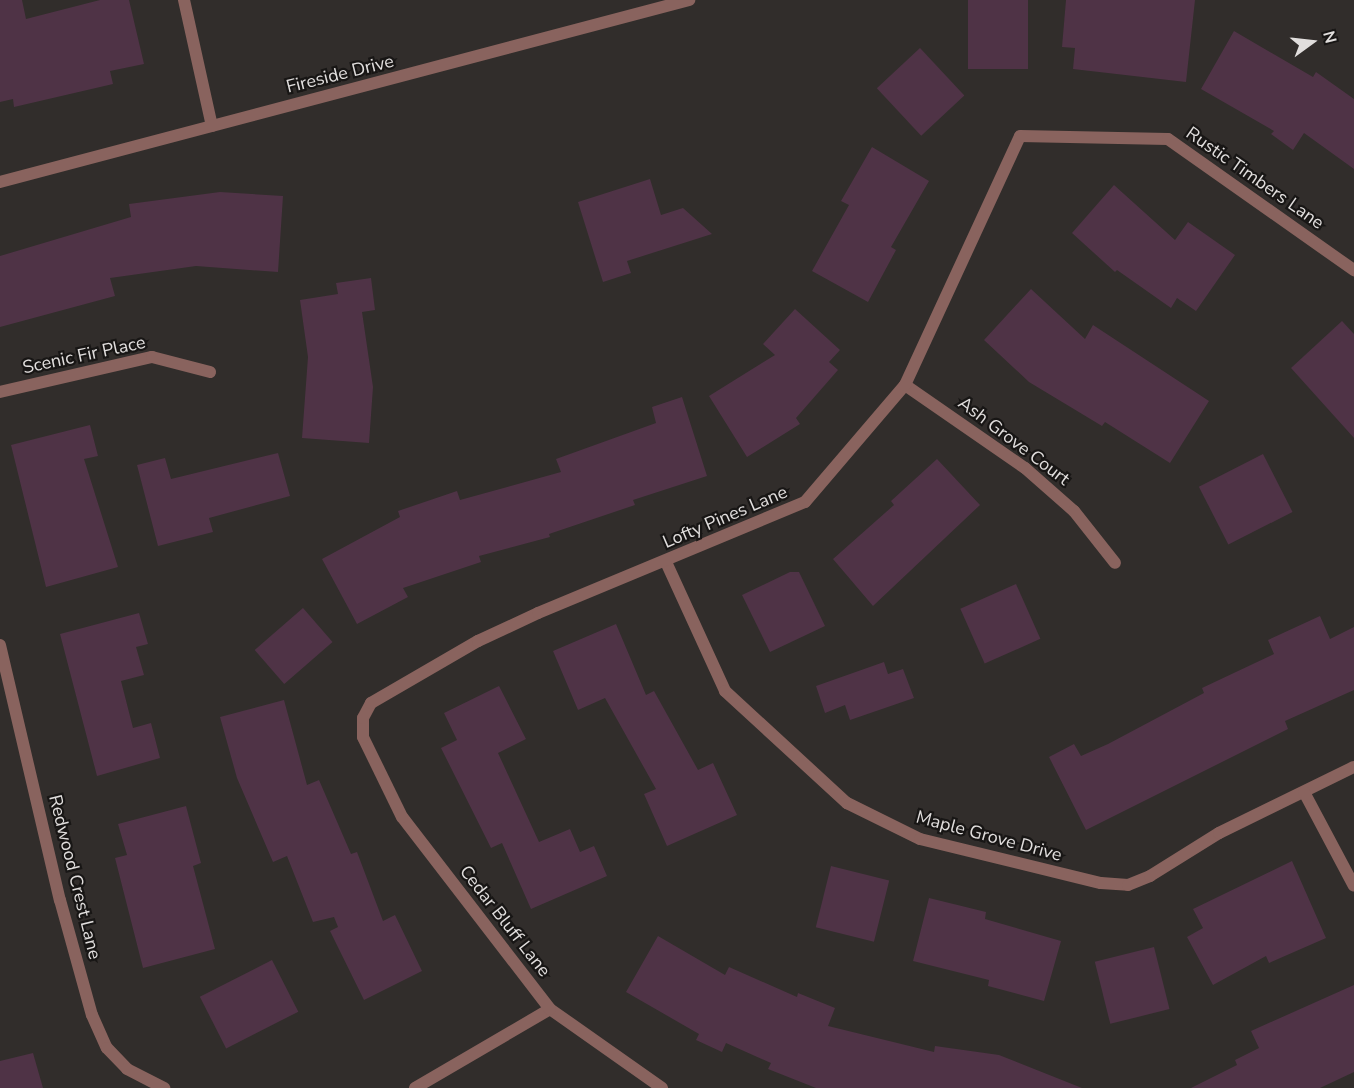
<!DOCTYPE html>
<style>
body{margin:0}
#map{position:relative;width:1354px;height:1088px;overflow:hidden;background:#312d2b;font-family:"Nunito Sans",sans-serif}
div>[style]{position:absolute}
.building>*{inset:0;background:#4f3346;transform-origin:0 0}
.minor>*{height:12px;margin:-6px;padding:0 6px;transform-origin:6px;border-radius:6px;background:#89635e}
span{translate:-50% -50%;white-space:nowrap;text-align:center;line-height:1.15;-webkit-text-stroke:4.5px #181615;paint-order:stroke}
.street-label{font-size:18px;color:#e1dedd}
.north{position:absolute;left:1282px;top:12px;width:60px;height:60px;-webkit-text-stroke:4px #181615;paint-order:stroke;rotate:75deg;font-size:16px;font-weight:700;line-height:24px;text-align:center;color:#e1dedd}
.north::after{content:'';display:block;margin:auto;width:21px;height:27px;background:#e1dedd;clip-path:polygon(50% 0,100% 100%,50% 72%,0 100%)}
</style>
<div id="map">
<div class="building">
<i style="clip-path:polygon(0 0,22px 0,26px 19px,100px 0,129px 0,144px 64px,110px 71px,113px 84px,14px 107px,13px 99px,0 102px)"></i>
<i style="left:968px;top:0;width:60px;height:69px"></i>
<i style="clip-path:polygon(1066px 0,1195px 0,1186px 82px,1073px 69px,1075px 48px,1062px 47px)"></i>
<i style="clip-path:polygon(1234px 31px,1313px 77px,1316px 72px,1354px 99px,1354px 169px,1304px 133px,1293px 150px,1271px 134px,1274px 131px,1201px 89px)"></i>
<i style="left:920px;top:48px;width:65px;height:59px;rotate:47deg"></i>
<i style="clip-path:polygon(872px 147px,929px 181px,891px 247px,896px 250px,868px 302px,812px 271px,849px 205px,841px 201px)"></i>
<i style="clip-path:polygon(650px 179px,661px 215px,683px 208px,712px 234px,627px 261px,631px 273px,603px 282px,578px 202px)"></i>
<i style="clip-path:polygon(1114px 185px,1175px 240px,1188px 222px,1235px 255px,1196px 311px,1177px 298px,1171px 308px,1117px 270px,1115px 272px,1072px 233px)"></i>
<i style="clip-path:polygon(220px 192px,283px 196px,278px 272px,196px 266px,110px 278px,115px 296px,0 327px,0 256px,131px 217px,129px 204px)"></i>
<i style="clip-path:polygon(371px 278px,375px 310px,362px 312px,373px 387px,369px 443px,302px 438px,308px 357px,300px 300px,338px 294px,336px 283px)"></i>
<i style="clip-path:polygon(1031px 289px,1085px 339px,1093px 325px,1209px 401px,1170px 463px,1105px 422px,1102px 426px,1029px 382px,984px 340px)"></i>
<i style="clip-path:polygon(795px 309px,840px 350px,829px 362px,838px 370px,796px 418px,800px 424px,747px 457px,709px 396px,775px 355px,763px 344px)"></i>
<i style="clip-path:polygon(1342px 321px,1354px 334px,1354px 438px,1291px 368px)"></i>
<i style="clip-path:polygon(682px 397px,707px 476px,633px 500px,635px 505px,549px 534px,550px 537px,479px 556px,481px 562px,403px 588px,408px 597px,357px 624px,322px 559px,400px 517px,398px 511px,457px 491px,460px 500px,561px 472px,556px 459px,656px 423px,652px 407px)"></i>
<i style="clip-path:polygon(90px 425px,98px 456px,84px 459px,118px 567px,46px 587px,11px 445px)"></i>
<i style="clip-path:polygon(278px 453px,290px 496px,209px 518px,213px 532px,158px 546px,137px 465px,165px 458px,171px 479px)"></i>
<i style="left:1263px;top:454px;width:65px;height:72px;rotate:63deg"></i>
<i style="clip-path:polygon(937px 459px,980px 505px,873px 606px,833px 559px,894px 505px,891px 501px)"></i>
<i style="clip-path:polygon(790px 572px,799px 572px,825px 626px,770px 652px,742px 595px)"></i>
<i style="left:1016px;top:584px;width:60px;height:61px;rotate:66deg"></i>
<i style="left:303px;top:608px;width:45px;height:64px;rotate:49deg"></i>
<i style="clip-path:polygon(139px 613px,148px 644px,136px 647px,144px 675px,121px 681px,133px 728px,151px 723px,160px 758px,97px 776px,60px 634px)"></i>
<i style="clip-path:polygon(1320px 616px,1330px 639px,1354px 627px,1354px 690px,1285px 721px,1288px 729px,1086px 830px,1049px 757px,1074px 744px,1081px 756px,1108px 744px,1204px 693px,1202px 688px,1274px 654px,1268px 640px)"></i>
<i style="clip-path:polygon(616px 624px,646px 695px,654px 691px,698px 770px,713px 763px,737px 815px,667px 846px,644px 794px,656px 789px,605px 698px,578px 710px,553px 651px)"></i>
<i style="clip-path:polygon(884px 662px,888px 674px,903px 669px,914px 698px,850px 720px,845px 705px,825px 713px,816px 686px)"></i>
<i style="clip-path:polygon(499px 686px,526px 739px,498px 753px,539px 842px,570px 829px,580px 852px,594px 846px,607px 876px,531px 909px,502px 843px,491px 848px,441px 748px,457px 740px,444px 713px)"></i>
<i style="clip-path:polygon(284px 700px,307px 785px,319px 780px,351px 854px,357px 852px,383px 921px,395px 915px,422px 971px,364px 1000px,330px 931px,338px 927px,334px 917px,313px 922px,287px 856px,273px 862px,237px 778px,220px 717px)"></i>
<i style="clip-path:polygon(186px 806px,201px 863px,193px 866px,215px 949px,143px 968px,115px 858px,127px 855px,118px 824px)"></i>
<i style="clip-path:polygon(1292px 861px,1326px 938px,1269px 963px,1266px 956px,1213px 985px,1187px 937px,1203px 928px,1193px 909px)"></i>
<i style="left:831px;top:866px;width:60px;height:63px;rotate:14deg"></i>
<i style="clip-path:polygon(929px 898px,986px 912px,985px 919px,1061px 941px,1044px 1001px,988px 986px,989px 980px,913px 961px)"></i>
<i style="clip-path:polygon(658px 936px,725px 975px,729px 967px,797px 997px,798px 993px,835px 1008px,828px 1026px,934px 1052px,935px 1046px,999px 1055px,1082px 1088px,816px 1088px,768px 1069px,771px 1063px,726px 1043px,722px 1052px,696px 1040px,699px 1034px,626px 992px)"></i>
<i style="left:1154px;top:947px;width:64px;height:61px;rotate:76deg"></i>
<i style="left:272px;top:960px;width:58px;height:81px;rotate:63deg"></i>
<i style="clip-path:polygon(1354px 985px,1354px 1072px,1320px 1088px,1191px 1088px,1237px 1065px,1235px 1060px,1259px 1048px,1251px 1031px)"></i>
<i style="clip-path:polygon(33px 1053px,43px 1088px,0 1088px,0 1061px)"></i>
</div>
<div class="minor">
<i style="left:184px;top:0;width:129px;rotate:77.5deg"></i>
<i style="left:0;top:182px;width:713px;rotate:-14.8deg"></i>
<i style="left:905px;top:385px;width:146px;rotate:34.7deg"></i>
<i style="left:1025px;top:468px;width:65px;rotate:41.3deg"></i>
<i style="left:1074px;top:511px;width:66px;rotate:51.7deg"></i>
<i style="left:0;top:392px;width:156px;rotate:-13deg"></i>
<i style="left:152px;top:357px;width:60px;rotate:14.5deg"></i>
<i style="left:666px;top:562px;width:142px;rotate:65.4deg"></i>
<i style="left:725px;top:691px;width:166px;rotate:42.6deg"></i>
<i style="left:847px;top:803px;width:81px;rotate:26.3deg"></i>
<i style="left:920px;top:839px;width:186px;rotate:13.7deg"></i>
<i style="left:1101px;top:883px;width:27px;rotate:4deg"></i>
<i style="left:1128px;top:885px;width:24px;rotate:-22deg"></i>
<i style="left:1150px;top:876px;width:81px;rotate:-31.9deg"></i>
<i style="left:1219px;top:833px;width:150px;rotate:-26.1deg"></i>
<i style="left:0;top:645px;width:262px;rotate:76.8deg"></i>
<i style="left:60px;top:900px;width:119px;rotate:74.5deg"></i>
<i style="left:92px;top:1015px;width:36px;rotate:66deg"></i>
<i style="left:107px;top:1048px;width:29px;rotate:46deg"></i>
<i style="left:127px;top:1069px;width:42px;rotate:27.2deg"></i>
<i style="left:1304px;top:792px;width:106px;rotate:62deg"></i>
<i style="left:415px;top:1088px;width:156px;rotate:-30.3deg"></i>
<i style="left:662px;top:1088px;width:137px;rotate:-144.8deg"></i>
<i style="left:550px;top:1009px;width:242px;rotate:-127.6deg"></i>
<i style="left:402px;top:817px;width:89px;rotate:-116deg"></i>
<i style="left:363px;top:737px;width:19px;rotate:-90deg"></i>
<i style="left:363px;top:718px;width:17px;rotate:-62deg"></i>
<i style="left:371px;top:703px;width:124px;rotate:-30.1deg"></i>
<i style="left:478px;top:641px;width:66px;rotate:-25deg"></i>
<i style="left:538px;top:613px;width:289px;rotate:-22.6deg"></i>
<i style="left:805px;top:502px;width:154px;rotate:-49.5deg"></i>
<i style="left:905px;top:385px;width:274px;rotate:-65.2deg"></i>
<i style="left:1020px;top:136px;width:148px;rotate:1.2deg"></i>
<i style="left:1168px;top:139px;width:228px;rotate:35.2deg"></i>
</div>
<div class="street-label">
<span style="left:340px;top:74px;rotate:-14deg">Fireside Drive</span>
<span style="left:1255px;top:178px;rotate:35deg">Rustic Timbers Lane</span>
<span style="left:84px;top:355px;rotate:-12deg">Scenic Fir Place</span>
<span style="left:1014px;top:441px;rotate:37deg">Ash Grove Court</span>
<span style="left:725px;top:517px;rotate:-23deg">Lofty Pines Lane</span>
<span style="left:989px;top:836px;rotate:15deg">Maple Grove Drive</span>
<span style="left:75px;top:877px;rotate:76deg">Redwood Crest Lane</span>
<span style="left:505px;top:921px;rotate:52deg">Cedar Bluff Lane</span>
</div>
<div class="north">N</div>
</div>
